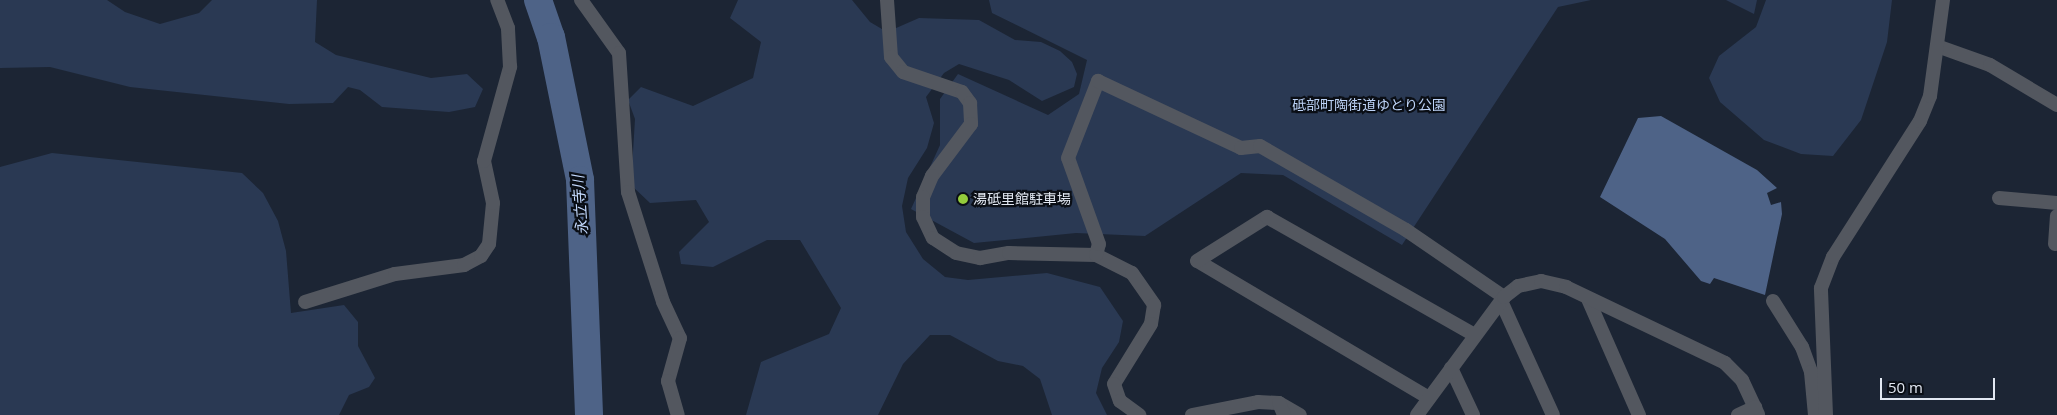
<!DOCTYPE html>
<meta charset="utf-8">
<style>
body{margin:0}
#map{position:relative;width:2057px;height:415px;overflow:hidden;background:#1c2534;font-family:"Open Sans","Noto Sans JP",sans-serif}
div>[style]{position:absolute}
.green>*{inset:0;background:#2a3953}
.water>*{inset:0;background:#4e6387}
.river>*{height:28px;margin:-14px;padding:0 14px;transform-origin:14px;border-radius:14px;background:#4e6387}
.minor>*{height:14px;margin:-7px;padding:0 7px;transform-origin:7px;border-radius:7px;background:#53575f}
.dots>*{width:14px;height:14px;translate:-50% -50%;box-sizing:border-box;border:2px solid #0a0e15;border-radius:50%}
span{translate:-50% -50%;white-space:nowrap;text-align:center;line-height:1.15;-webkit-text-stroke:4.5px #0a0e15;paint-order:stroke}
.park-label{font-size:14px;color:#bdd3f7}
.poi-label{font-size:14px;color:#e2e8f2}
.left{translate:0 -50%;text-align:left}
.water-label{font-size:15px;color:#c4dafe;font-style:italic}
.scale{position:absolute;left:1880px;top:378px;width:115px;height:22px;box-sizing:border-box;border:2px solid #e2e8f2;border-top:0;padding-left:6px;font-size:15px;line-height:18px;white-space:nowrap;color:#e2e8f2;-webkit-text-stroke:4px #0a0e15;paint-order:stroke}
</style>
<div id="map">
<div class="green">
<i style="clip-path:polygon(0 0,107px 0,125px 12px,160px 24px,199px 13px,212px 0,317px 0,315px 42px,336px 55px,431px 78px,467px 74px,483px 89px,475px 107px,449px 112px,382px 107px,360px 90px,348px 87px,333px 103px,289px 104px,130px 87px,50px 67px,0 68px)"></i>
<i style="clip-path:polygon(738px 0,852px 0,870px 22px,887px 32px,919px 18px,979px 20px,1015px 40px,1041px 42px,1060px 51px,1072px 62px,1077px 74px,1074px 87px,1042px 101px,1009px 80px,959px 64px,944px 73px,926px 97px,934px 123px,927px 148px,908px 178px,902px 206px,906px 232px,923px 259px,945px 277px,968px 280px,1047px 273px,1100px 287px,1123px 321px,1119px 342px,1102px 368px,1096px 393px,1107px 415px,1052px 415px,1040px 379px,1023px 366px,998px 361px,950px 335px,930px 335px,903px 364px,878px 415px,746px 415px,761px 362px,829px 334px,841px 308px,800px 240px,767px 240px,713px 267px,681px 264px,679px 252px,709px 222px,696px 200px,650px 203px,631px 185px,635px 119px,628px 100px,641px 87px,693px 106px,753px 78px,761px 42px,730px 18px)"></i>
<i style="clip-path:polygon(989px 0,1591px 0,1558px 7px,1402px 245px,1283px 175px,1241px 173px,1145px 236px,1076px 233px,974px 243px,911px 209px,940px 145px,940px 99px,958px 74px,1048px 115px,1079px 94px,1087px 60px,992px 13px)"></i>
<i style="clip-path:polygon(1726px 0,1757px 0,1754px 14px)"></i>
<i style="clip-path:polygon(1766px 0,1892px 0,1887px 42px,1861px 120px,1833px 156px,1801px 154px,1764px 140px,1720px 102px,1709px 78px,1719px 56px,1756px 27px)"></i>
<i style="clip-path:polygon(52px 153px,242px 173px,263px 193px,278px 221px,286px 251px,291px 313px,344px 305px,358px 322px,358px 346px,375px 378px,369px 387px,349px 395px,339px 415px,0 415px,0 167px)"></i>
</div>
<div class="water">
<i style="clip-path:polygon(1661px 116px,1757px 170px,1777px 188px,1767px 193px,1771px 205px,1781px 202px,1782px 214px,1765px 295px,1714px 278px,1710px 284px,1701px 281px,1665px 239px,1600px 197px,1638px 118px)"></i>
</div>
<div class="river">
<i style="left:538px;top:0;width:39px;rotate:71deg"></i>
<i style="left:551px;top:37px;width:146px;rotate:78.5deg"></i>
<i style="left:580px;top:180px;width:235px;rotate:87.8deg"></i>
</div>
<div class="minor">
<i style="left:581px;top:0;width:65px;rotate:54.4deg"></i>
<i style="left:619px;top:53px;width:139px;rotate:86.3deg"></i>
<i style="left:628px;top:192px;width:115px;rotate:72.3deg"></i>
<i style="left:663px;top:302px;width:40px;rotate:65deg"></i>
<i style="left:680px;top:338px;width:45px;rotate:105.6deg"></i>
<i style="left:668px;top:381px;width:35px;rotate:74deg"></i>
<i style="left:887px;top:0;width:57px;rotate:86deg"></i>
<i style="left:891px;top:57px;width:19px;rotate:51deg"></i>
<i style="left:903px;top:72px;width:62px;rotate:18.7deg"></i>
<i style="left:962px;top:92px;width:14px;rotate:54deg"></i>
<i style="left:970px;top:103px;width:21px;rotate:87deg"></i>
<i style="left:971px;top:124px;width:65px;rotate:126.9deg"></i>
<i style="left:932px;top:176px;width:23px;rotate:113deg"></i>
<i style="left:923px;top:197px;width:20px;rotate:90deg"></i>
<i style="left:923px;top:217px;width:23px;rotate:65deg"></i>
<i style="left:933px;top:238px;width:27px;rotate:33deg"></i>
<i style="left:956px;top:253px;width:25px;rotate:12deg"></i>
<i style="left:980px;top:258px;width:29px;rotate:-10deg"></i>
<i style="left:1009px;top:253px;width:87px;rotate:1.3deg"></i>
<i style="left:1096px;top:255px;width:40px;rotate:26.6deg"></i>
<i style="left:1132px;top:273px;width:39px;rotate:55deg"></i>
<i style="left:1154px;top:305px;width:19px;rotate:99deg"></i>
<i style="left:1151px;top:324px;width:70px;rotate:121.7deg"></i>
<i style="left:1114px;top:384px;width:18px;rotate:71deg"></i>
<i style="left:1120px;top:401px;width:24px;rotate:36deg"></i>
<i style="left:1937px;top:46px;width:56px;rotate:19.7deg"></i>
<i style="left:1990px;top:65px;width:78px;rotate:30.8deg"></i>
<i style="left:1999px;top:198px;width:58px;rotate:4.9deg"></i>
<i style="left:2055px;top:244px;width:28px;rotate:-86deg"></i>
<i style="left:1096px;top:255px;width:11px;rotate:-75deg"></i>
<i style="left:1099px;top:244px;width:91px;rotate:-109.8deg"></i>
<i style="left:1068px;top:158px;width:83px;rotate:-68.7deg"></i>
<i style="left:1098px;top:81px;width:158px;rotate:25.1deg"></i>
<i style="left:1241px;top:148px;width:19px;rotate:-6deg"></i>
<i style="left:1260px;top:146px;width:168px;rotate:29.9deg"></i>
<i style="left:1406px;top:230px;width:119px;rotate:34.4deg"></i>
<i style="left:1588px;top:299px;width:127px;rotate:66.3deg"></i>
<i style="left:1501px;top:301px;width:125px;rotate:65.5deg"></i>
<i style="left:1773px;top:301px;width:54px;rotate:57.8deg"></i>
<i style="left:1802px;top:347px;width:27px;rotate:70deg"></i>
<i style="left:1811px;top:372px;width:43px;rotate:84.7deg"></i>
<i style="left:305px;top:302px;width:94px;rotate:-17.3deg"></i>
<i style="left:395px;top:274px;width:70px;rotate:-7.4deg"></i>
<i style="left:464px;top:265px;width:19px;rotate:-28deg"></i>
<i style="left:481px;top:256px;width:14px;rotate:-56deg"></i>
<i style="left:489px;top:244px;width:41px;rotate:-84.4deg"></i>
<i style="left:493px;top:203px;width:43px;rotate:-102.1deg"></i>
<i style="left:484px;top:161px;width:98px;rotate:-74.5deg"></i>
<i style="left:510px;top:67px;width:39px;rotate:-93deg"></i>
<i style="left:508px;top:28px;width:30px;rotate:-111deg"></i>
<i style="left:1451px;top:368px;width:52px;rotate:64.9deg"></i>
<i style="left:1429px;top:398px;width:269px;rotate:-149.4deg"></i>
<i style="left:1197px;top:261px;width:83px;rotate:-32.2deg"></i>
<i style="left:1267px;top:217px;width:239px;rotate:29.6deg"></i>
<i style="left:1279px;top:403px;width:24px;rotate:30deg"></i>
<i style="left:1192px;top:415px;width:67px;rotate:-11.1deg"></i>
<i style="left:1258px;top:402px;width:21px;rotate:3deg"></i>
<i style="left:1279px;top:403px;width:13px;rotate:67deg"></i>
<i style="left:1417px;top:415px;width:147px;rotate:-53.6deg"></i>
<i style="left:1504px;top:297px;width:18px;rotate:-38deg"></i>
<i style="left:1518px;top:286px;width:24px;rotate:-12deg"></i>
<i style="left:1541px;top:281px;width:26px;rotate:13deg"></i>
<i style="left:1566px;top:287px;width:176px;rotate:25.5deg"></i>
<i style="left:1725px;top:363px;width:24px;rotate:45deg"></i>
<i style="left:1742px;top:380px;width:38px;rotate:65deg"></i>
<i style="left:1738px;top:415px;width:19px;rotate:-25deg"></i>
<i style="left:1826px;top:415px;width:127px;rotate:-92.3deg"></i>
<i style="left:1821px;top:288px;width:33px;rotate:-69deg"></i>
<i style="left:1833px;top:257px;width:161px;rotate:-57.4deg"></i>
<i style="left:1920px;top:121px;width:27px;rotate:-68deg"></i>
<i style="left:1930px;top:96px;width:97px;rotate:-82.3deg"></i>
</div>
<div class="dots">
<i style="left:963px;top:199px;background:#94cc3c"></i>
</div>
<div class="park-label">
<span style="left:1369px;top:105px">砥部町陶街道ゆとり公園</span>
</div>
<div class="poi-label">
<span class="left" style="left:973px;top:199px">湯砥里館駐車場</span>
</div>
<div class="water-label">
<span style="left:580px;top:205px;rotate:-94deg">永立寺川</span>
</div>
<div class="scale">50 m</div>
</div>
